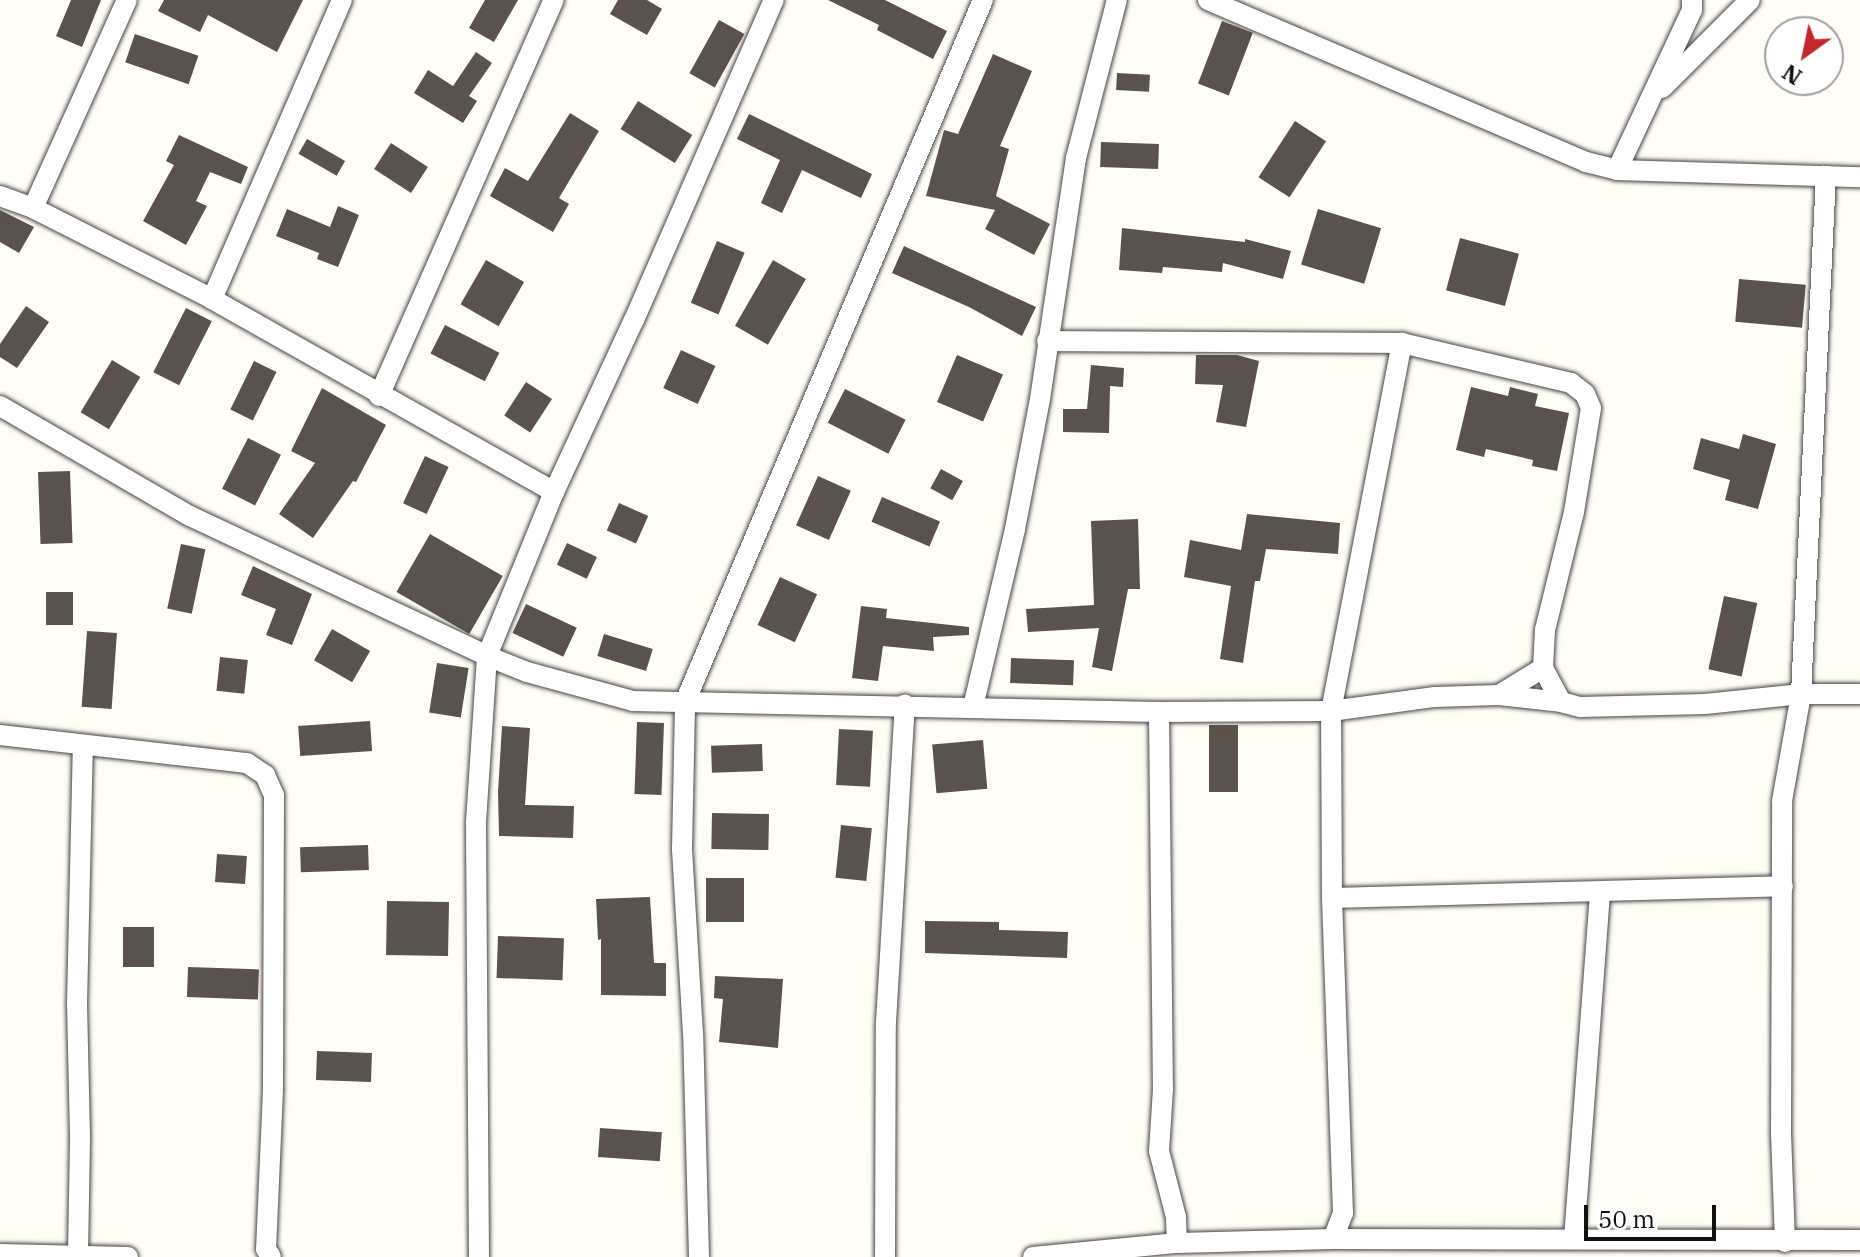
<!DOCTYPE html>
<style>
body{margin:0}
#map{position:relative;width:1860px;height:1257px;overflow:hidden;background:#fffdf5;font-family:"IBM Plex Serif",serif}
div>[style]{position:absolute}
.building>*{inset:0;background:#5a524d;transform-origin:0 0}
.roads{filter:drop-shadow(0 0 2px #444) drop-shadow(0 0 2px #444)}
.minor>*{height:20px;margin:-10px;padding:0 10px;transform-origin:10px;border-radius:10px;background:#fff}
span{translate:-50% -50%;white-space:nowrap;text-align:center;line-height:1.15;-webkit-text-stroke:8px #fff;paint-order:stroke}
.north{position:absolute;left:1764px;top:16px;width:80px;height:80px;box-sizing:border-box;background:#fff;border:2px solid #a0a0a0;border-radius:50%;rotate:213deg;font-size:22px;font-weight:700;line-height:32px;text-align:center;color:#111}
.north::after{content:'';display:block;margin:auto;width:28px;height:36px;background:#c4262e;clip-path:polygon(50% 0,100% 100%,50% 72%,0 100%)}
.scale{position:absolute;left:1584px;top:1205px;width:132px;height:36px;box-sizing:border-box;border:4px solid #111;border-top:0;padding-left:10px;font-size:24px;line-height:28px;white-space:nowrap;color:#111;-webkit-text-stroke:6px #fff;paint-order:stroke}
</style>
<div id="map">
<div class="building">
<i style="clip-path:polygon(71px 0,101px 0,82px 47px,56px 36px)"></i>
<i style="clip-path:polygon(164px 0,303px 0,277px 52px,208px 15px,200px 32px,158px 11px)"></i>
<i style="clip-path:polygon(485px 0,518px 0,494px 42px,469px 28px)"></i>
<i style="clip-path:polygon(618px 0,647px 0,662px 9px,647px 35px,610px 14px)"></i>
<i style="clip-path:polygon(828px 0,885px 0,947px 31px,933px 59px,877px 30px,879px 25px)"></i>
<i style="left:719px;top:20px;width:29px;height:61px;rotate:29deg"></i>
<i style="left:1222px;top:21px;width:33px;height:67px;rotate:21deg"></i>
<i style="left:135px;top:34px;width:67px;height:30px;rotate:19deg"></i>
<i style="clip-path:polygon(476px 52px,492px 63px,469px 96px,477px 101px,463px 123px,414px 93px,428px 70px,453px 86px)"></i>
<i style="clip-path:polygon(993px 54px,1032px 71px,1000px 146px,1009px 149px,996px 196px,1050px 224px,1034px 255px,985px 229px,995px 210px,926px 196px,944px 130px,958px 134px)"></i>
<i style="left:1117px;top:73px;width:33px;height:17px;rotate:3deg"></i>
<i style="left:638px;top:101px;width:64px;height:33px;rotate:32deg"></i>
<i style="clip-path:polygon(570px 113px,599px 131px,559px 198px,569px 204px,553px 232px,490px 196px,505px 168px,528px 181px)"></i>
<i style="clip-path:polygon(749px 114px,872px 174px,861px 198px,802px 170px,782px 213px,761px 203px,780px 160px,737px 139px)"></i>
<i style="left:1295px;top:121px;width:37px;height:67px;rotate:33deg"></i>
<i style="clip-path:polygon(179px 135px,248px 167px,241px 184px,210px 172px,196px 201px,207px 206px,186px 245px,143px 221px,174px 165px,166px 161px)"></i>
<i style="left:307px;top:139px;width:44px;height:17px;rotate:30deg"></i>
<i style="left:1101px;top:142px;width:58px;height:25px;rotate:2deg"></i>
<i style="left:391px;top:143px;width:44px;height:31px;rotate:33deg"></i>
<i style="clip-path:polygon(338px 206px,359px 215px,338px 267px,317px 259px,319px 253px,276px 236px,287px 209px,330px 227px)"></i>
<i style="left:1318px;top:209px;width:66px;height:58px;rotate:17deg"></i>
<i style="clip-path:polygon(0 210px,34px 227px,19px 253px,0 242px)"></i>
<i style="clip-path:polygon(1122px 228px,1245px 242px,1245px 239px,1291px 251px,1283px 279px,1223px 263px,1222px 272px,1163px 267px,1162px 273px,1119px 270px)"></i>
<i style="left:1460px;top:238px;width:61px;height:54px;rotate:15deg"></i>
<i style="left:717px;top:241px;width:30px;height:67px;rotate:23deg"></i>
<i style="clip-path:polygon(904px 246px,1036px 307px,1022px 336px,969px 307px,892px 273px)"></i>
<i style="left:486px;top:260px;width:44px;height:51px;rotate:30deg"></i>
<i style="left:773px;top:260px;width:38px;height:76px;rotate:30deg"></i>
<i style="left:1739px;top:279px;width:67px;height:43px;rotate:5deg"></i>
<i style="clip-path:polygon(26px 306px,49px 322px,17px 368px,0 357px,0 344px)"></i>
<i style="left:186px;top:308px;width:29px;height:72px;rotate:27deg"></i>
<i style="left:445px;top:325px;width:61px;height:32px;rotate:27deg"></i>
<i style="left:681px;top:350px;width:38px;height:42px;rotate:25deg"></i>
<i style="left:957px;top:355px;width:50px;height:51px;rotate:23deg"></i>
<i style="clip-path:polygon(1196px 355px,1237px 355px,1259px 361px,1246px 427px,1216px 422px,1223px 385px,1195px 384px)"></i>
<i style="left:112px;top:360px;width:33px;height:61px;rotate:31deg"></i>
<i style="left:254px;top:361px;width:25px;height:54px;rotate:26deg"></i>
<i style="clip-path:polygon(1091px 365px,1124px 368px,1123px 387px,1110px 386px,1109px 433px,1063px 432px,1063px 409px,1087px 409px)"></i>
<i style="left:526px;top:382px;width:31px;height:40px;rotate:33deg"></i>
<i style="clip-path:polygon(1471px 387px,1508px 396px,1510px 387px,1538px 394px,1535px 406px,1569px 413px,1557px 471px,1532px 466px,1533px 460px,1486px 449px,1484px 457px,1456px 450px)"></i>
<i style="clip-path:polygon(322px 388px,386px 425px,356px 482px,353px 481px,313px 538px,279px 514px,315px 463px,291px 451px)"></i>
<i style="left:845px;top:389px;width:68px;height:38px;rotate:27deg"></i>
<i style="clip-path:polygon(1743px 434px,1776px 444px,1758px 509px,1725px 500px,1730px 480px,1693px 469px,1701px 438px,1739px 449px)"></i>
<i style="left:248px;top:438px;width:37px;height:57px;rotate:27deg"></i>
<i style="left:425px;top:456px;width:26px;height:52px;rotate:25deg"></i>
<i style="left:941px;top:469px;width:25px;height:22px;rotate:29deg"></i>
<i style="left:70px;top:471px;width:72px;height:32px;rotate:88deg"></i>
<i style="left:818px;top:476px;width:36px;height:54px;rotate:24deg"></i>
<i style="left:882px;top:497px;width:63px;height:27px;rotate:23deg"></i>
<i style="left:619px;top:503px;width:32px;height:30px;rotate:24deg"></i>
<i style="clip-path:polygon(1247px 514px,1340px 523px,1338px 554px,1266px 549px,1260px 581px,1255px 581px,1243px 663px,1220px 659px,1231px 586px,1184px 577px,1190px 540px,1241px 550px)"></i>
<i style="clip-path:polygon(1138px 519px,1140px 589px,1128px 589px,1112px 671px,1092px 667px,1099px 628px,1028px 632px,1026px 609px,1094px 605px,1091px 521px)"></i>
<i style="left:430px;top:534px;width:84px;height:67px;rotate:30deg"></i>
<i style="left:567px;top:543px;width:33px;height:24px;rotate:25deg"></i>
<i style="left:181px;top:544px;width:25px;height:66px;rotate:12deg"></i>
<i style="clip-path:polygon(253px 566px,312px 594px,292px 645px,266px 635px,276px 609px,241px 595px)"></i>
<i style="left:780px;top:577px;width:41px;height:53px;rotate:25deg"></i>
<i style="left:46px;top:592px;width:27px;height:33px"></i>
<i style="left:1724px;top:596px;width:34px;height:75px;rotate:12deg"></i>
<i style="left:526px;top:604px;width:56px;height:32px;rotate:25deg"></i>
<i style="clip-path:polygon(861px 606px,887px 609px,886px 618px,969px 627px,969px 635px,933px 637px,934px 651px,883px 646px,878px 681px,852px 678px)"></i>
<i style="left:332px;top:629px;width:44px;height:36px;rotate:30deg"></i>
<i style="left:87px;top:631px;width:30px;height:76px;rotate:4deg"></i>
<i style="left:604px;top:634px;width:51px;height:23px;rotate:17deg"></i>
<i style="left:220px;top:657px;width:28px;height:34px;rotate:6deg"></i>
<i style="left:1011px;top:658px;width:63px;height:25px;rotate:2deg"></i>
<i style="left:437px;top:663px;width:32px;height:50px;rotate:9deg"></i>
<i style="left:370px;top:721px;width:30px;height:72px;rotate:86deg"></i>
<i style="left:637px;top:722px;width:27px;height:72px;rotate:2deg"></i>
<i style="left:1209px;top:725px;width:29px;height:67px"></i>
<i style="clip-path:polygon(502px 726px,530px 728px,525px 805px,574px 806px,573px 838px,499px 836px,498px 792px)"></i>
<i style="left:839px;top:729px;width:34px;height:56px;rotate:3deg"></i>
<i style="left:983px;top:740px;width:49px;height:51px;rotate:85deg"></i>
<i style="left:762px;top:744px;width:27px;height:51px;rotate:88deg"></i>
<i style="left:712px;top:813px;width:57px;height:36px;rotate:1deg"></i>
<i style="left:841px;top:825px;width:31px;height:53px;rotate:6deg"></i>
<i style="left:368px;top:845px;width:25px;height:68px;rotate:88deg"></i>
<i style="left:217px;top:854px;width:30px;height:28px;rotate:4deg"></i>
<i style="left:706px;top:878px;width:38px;height:44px"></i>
<i style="clip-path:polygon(650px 897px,654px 963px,666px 963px,666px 996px,601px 995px,601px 939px,598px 940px,596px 899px)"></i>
<i style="left:387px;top:901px;width:62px;height:54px;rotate:1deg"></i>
<i style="clip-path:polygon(925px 921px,999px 922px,999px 930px,1068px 932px,1067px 958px,925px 953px)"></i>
<i style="left:123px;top:927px;width:31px;height:40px"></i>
<i style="left:498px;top:936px;width:66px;height:42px;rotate:2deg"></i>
<i style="left:188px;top:967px;width:71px;height:30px;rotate:2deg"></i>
<i style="clip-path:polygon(715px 976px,783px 979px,778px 1048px,719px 1042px,723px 999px,714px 998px)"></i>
<i style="left:317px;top:1051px;width:55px;height:29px;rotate:2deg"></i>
<i style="left:600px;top:1128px;width:62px;height:29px;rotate:4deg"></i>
</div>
<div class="roads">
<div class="minor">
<i style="left:1208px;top:0;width:411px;rotate:23.2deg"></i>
<i style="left:1586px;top:162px;width:32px;rotate:14deg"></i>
<i style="left:1617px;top:170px;width:243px;rotate:1.7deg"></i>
<i style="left:1662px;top:88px;width:124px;rotate:-45deg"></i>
<i style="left:1617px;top:170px;width:177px;rotate:-64.9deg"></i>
<i style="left:1692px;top:10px;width:10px;rotate:-90deg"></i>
<i style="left:0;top:196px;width:35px;rotate:20deg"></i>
<i style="left:33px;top:208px;width:201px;rotate:26.9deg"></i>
<i style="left:212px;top:299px;width:393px;rotate:29.4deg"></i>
<i style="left:554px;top:492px;width:190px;rotate:-65.1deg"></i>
<i style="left:634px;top:320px;width:349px;rotate:-66.4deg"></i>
<i style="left:33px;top:208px;width:228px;rotate:-65.7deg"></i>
<i style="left:212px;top:299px;width:326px;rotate:-66.5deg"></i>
<i style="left:379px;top:396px;width:433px;rotate:-66.2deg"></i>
<i style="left:0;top:406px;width:220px;rotate:30.1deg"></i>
<i style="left:190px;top:516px;width:328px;rotate:25.2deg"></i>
<i style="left:487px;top:656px;width:43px;rotate:21.8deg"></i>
<i style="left:527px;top:672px;width:110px;rotate:15.3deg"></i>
<i style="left:633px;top:701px;width:526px;rotate:1.2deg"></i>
<i style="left:1159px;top:712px;width:172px;rotate:-0.3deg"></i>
<i style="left:1331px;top:711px;width:105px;rotate:-7.7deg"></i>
<i style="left:1435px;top:697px;width:64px;rotate:-1.8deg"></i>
<i style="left:1499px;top:695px;width:52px;rotate:-31.5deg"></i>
<i style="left:1543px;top:668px;width:38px;rotate:-87deg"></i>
<i style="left:1545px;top:630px;width:122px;rotate:-76.2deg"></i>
<i style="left:1574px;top:512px;width:105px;rotate:-80.7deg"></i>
<i style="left:1591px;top:408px;width:15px;rotate:-113deg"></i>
<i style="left:1585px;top:394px;width:18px;rotate:-142deg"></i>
<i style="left:1571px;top:383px;width:174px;rotate:-166.7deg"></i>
<i style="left:1402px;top:343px;width:355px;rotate:-179.7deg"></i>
<i style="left:1543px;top:668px;width:38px;rotate:62deg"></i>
<i style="left:1561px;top:702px;width:20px;rotate:15deg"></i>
<i style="left:1580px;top:707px;width:125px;rotate:-1.4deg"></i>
<i style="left:1705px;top:704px;width:97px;rotate:-5.9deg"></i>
<i style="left:1801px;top:694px;width:59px"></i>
<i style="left:1499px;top:695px;width:62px;rotate:6.4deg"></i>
<i style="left:973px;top:707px;width:183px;rotate:-76.7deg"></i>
<i style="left:1015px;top:529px;width:132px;rotate:-79.1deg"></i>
<i style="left:1040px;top:399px;width:244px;rotate:-81.5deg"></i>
<i style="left:1076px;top:158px;width:163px;rotate:-75.5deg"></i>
<i style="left:1159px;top:712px;width:377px;rotate:89.4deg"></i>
<i style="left:1163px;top:1089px;width:62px;rotate:93.7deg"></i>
<i style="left:1159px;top:1151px;width:68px;rotate:75.6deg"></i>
<i style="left:1176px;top:1217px;width:26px;rotate:88deg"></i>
<i style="left:0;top:735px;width:249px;rotate:6.5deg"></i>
<i style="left:247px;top:763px;width:22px;rotate:34deg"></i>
<i style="left:265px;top:775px;width:22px;rotate:66deg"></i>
<i style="left:274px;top:795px;width:295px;rotate:90.2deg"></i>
<i style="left:273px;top:1090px;width:159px;rotate:92.5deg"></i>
<i style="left:266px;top:1249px;width:9px;rotate:58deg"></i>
<i style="left:1332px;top:898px;width:451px;rotate:-1.5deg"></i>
<i style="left:1333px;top:1239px;width:28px;rotate:-69deg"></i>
<i style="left:1343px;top:1213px;width:315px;rotate:-92deg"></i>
<i style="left:1332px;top:898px;width:187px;rotate:-90.3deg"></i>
<i style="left:1331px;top:711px;width:375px;rotate:-79.1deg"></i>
<i style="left:1574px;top:1239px;width:349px;rotate:-85.7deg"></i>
<i style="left:1785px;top:1242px;width:108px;rotate:-92.1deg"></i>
<i style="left:1781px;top:1134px;width:333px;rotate:-89.8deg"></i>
<i style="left:1782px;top:801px;width:109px;rotate:-79.9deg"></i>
<i style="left:1801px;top:694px;width:519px;rotate:-87.24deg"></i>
<i style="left:0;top:1254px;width:128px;rotate:1.3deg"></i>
<i style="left:78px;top:1255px;width:119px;rotate:-89deg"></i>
<i style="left:80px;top:1136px;width:132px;rotate:-91.3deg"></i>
<i style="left:77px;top:1004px;width:257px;rotate:-88.7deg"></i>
<i style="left:479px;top:1257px;width:435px;rotate:-90.4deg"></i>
<i style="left:476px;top:822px;width:166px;rotate:-86.2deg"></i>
<i style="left:487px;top:656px;width:177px;rotate:-67.8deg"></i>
<i style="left:699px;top:1257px;width:223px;rotate:-91.5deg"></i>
<i style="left:693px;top:1034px;width:185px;rotate:-93.4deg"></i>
<i style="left:682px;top:849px;width:147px;rotate:-88.8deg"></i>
<i style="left:685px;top:702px;width:763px;rotate:-67deg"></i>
<i style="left:885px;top:1257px;width:235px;rotate:-89.8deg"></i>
<i style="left:886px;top:1022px;width:318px;rotate:-86.6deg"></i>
<i style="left:1033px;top:1257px;width:145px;rotate:-5.6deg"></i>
<i style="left:1177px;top:1243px;width:156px;rotate:-1.5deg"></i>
<i style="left:1333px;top:1239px;width:527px;rotate:0.11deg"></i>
</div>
</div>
<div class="north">N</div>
<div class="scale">50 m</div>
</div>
